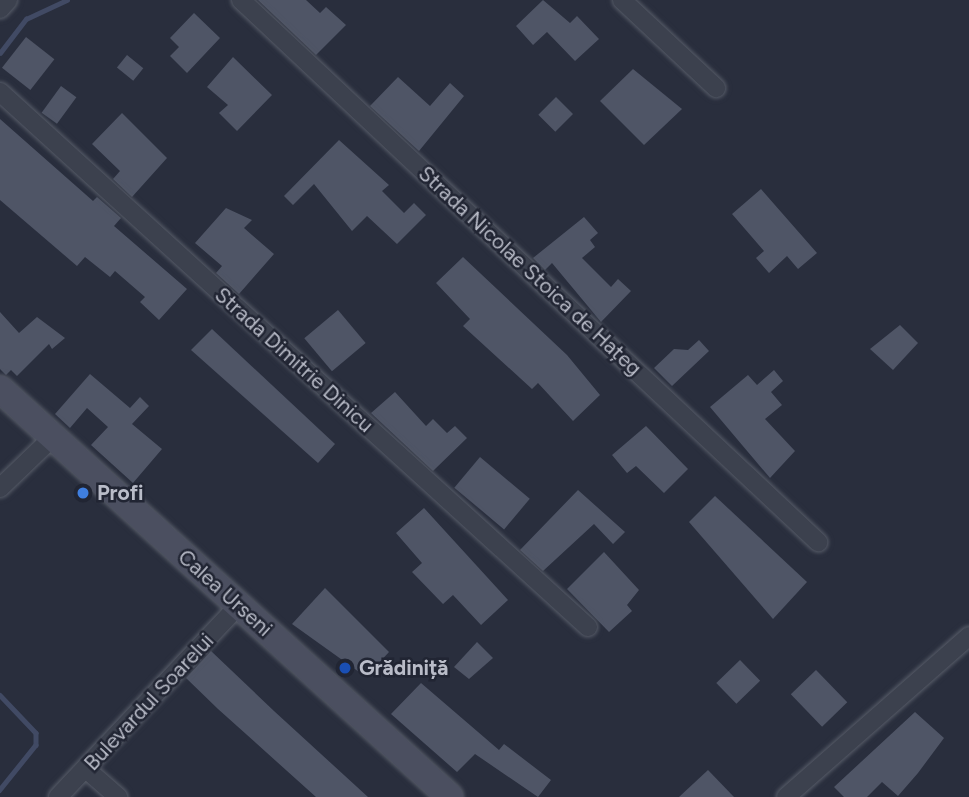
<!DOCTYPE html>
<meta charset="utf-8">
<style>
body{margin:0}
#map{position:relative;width:969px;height:797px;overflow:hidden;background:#292e3d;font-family:Figtree,sans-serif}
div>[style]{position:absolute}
.stream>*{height:4.5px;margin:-2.25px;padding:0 2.25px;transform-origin:2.25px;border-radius:2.25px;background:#414a64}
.building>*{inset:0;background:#4f5566;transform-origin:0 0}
.roads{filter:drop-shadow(0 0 2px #575c68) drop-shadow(0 0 2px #575c68)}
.street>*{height:18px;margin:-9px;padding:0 9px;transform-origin:9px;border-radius:9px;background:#3c414e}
.secondary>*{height:26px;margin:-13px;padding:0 13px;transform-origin:13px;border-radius:13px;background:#4b4f60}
.dots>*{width:19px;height:19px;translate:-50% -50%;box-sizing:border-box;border:4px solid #212533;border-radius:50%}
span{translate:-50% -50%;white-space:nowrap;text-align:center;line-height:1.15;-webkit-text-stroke:5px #212533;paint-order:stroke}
.street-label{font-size:21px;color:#b9bcc8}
.poi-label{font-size:21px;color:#b9bcc8;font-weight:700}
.left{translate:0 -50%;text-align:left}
</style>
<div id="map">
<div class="stream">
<i style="left:0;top:53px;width:43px;rotate:-52.6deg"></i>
<i style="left:26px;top:19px;width:45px;rotate:-24.9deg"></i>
<i style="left:0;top:695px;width:52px;rotate:46.5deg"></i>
<i style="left:36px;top:733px;width:12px;rotate:90deg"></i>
<i style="left:36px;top:745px;width:58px;rotate:128.7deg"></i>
</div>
<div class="building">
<i style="clip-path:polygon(258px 0,306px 0,320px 13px,326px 7px,346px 25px,316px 55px)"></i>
<i style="clip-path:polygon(543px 0,570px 23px,577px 16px,599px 39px,575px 61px,547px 32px,533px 45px,516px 26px)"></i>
<i style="clip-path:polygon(194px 13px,220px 38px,187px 73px,170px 56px,179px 47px,170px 38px)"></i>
<i style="left:26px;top:37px;width:36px;height:39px;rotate:38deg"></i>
<i style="left:127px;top:55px;width:21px;height:16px;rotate:39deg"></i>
<i style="clip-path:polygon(233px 57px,272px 95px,237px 131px,219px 113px,228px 105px,207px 87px)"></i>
<i style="clip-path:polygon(633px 69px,682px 109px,644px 145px,600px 101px)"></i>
<i style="clip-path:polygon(398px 77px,430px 106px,450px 83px,464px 96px,419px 151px,370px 106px)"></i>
<i style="left:61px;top:86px;width:19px;height:33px;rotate:36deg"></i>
<i style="left:556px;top:97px;width:24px;height:25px;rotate:45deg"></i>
<i style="clip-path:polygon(122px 113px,167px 158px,132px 197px,113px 179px,120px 171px,92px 144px)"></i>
<i style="clip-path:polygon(0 119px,93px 201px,97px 197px,121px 218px,114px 226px,187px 289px,159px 320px,140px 302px,145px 297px,115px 271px,110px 277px,85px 257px,77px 266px,0 200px)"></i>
<i style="clip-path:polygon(339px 140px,389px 185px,382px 191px,404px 213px,414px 203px,426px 215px,397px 244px,367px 216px,352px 231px,314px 184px,293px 205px,284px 196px)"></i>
<i style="clip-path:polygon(761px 189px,817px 253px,798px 269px,787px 256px,769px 273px,756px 258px,764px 251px,732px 214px)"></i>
<i style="clip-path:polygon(226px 208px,252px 220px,244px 228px,274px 254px,239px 294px,216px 273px,222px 266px,195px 243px)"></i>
<i style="clip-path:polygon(584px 217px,598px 233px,590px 240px,595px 247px,582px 258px,611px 287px,618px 279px,631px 291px,601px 322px,552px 263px,545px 270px,533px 258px)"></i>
<i style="clip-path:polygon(463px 257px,567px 355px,600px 395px,573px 421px,538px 383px,532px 389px,463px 326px,470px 319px,436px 283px)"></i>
<i style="left:338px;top:310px;width:43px;height:44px;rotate:50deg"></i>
<i style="clip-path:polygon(0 312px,19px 333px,37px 317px,65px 338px,52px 349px,49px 344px,17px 376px,11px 370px,6px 375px,0 369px)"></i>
<i style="clip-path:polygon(900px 325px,918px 343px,893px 370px,870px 349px)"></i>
<i style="clip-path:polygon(212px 329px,335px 444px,318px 463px,191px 350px)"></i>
<i style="clip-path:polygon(699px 340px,709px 351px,672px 386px,654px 368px,674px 349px,688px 350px)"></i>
<i style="clip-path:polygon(774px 370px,783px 381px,771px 392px,782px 405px,765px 419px,795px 451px,770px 478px,710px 407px,748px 375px,757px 385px)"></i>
<i style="clip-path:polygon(90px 374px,130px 408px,140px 397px,149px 406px,132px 424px,162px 449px,133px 483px,91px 445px,108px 427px,87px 408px,70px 428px,55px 414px)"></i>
<i style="clip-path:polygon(395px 392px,426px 426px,433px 419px,447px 433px,455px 426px,467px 438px,433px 471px,371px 413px)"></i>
<i style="clip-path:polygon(646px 426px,688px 469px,664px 493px,636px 466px,627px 473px,612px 455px)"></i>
<i style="left:480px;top:457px;width:65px;height:40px;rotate:40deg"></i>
<i style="clip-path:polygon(578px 490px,625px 532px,613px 544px,594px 524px,543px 571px,520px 550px)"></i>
<i style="clip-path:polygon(715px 496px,807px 582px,773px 619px,689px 522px)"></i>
<i style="clip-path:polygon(424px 508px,508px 600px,481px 625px,453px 595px,443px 604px,412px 572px,422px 563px,396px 533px)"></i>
<i style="clip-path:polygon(604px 552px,639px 590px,627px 605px,632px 611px,609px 632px,567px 589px)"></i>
<i style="clip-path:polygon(325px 588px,389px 652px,366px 677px,292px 624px)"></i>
<i style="clip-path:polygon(477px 642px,493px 658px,469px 679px,454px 667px)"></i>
<i style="clip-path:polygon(211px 651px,274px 711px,368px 797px,316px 797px,218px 709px,186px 678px)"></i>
<i style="left:740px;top:660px;width:29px;height:33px;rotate:46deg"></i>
<i style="left:816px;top:670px;width:45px;height:35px;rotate:46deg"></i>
<i style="clip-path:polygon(421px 683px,499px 750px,504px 744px,551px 780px,538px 797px,475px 754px,457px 772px,391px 714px)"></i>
<i style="clip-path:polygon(915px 712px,944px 738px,918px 773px,898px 796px,882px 782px,867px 797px,844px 797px,834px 787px)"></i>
<i style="clip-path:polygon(708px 770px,734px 797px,679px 797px)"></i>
</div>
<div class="roads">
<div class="street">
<i style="left:241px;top:0;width:792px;rotate:43.21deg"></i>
<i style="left:622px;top:0;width:129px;rotate:43.1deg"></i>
<i style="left:0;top:9px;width:12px;rotate:-48deg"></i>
<i style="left:0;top:92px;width:795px;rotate:42.3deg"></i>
<i style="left:0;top:488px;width:74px;rotate:-43.9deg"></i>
<i style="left:86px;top:769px;width:43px;rotate:41.2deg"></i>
<i style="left:58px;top:797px;width:264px;rotate:-46.7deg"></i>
<i style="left:786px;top:797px;width:244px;rotate:-41.3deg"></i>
</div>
<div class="secondary">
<i style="left:0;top:389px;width:607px;rotate:42.2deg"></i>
</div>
</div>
<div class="dots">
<i style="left:83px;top:493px;background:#3f7fe0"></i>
<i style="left:345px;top:668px;background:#1a4fb4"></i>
</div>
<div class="street-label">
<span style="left:530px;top:271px;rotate:43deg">Strada Nicolae Stoica de Hațeg</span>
<span style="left:294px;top:360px;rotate:42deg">Strada Dimitrie Dinicu</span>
<span style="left:225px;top:593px;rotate:42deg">Calea Urseni</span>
<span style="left:149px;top:702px;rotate:-47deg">Bulevardul Soarelui</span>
</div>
<div class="poi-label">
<span class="left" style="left:97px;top:493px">Profi</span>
<span class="left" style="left:359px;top:668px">Grădiniță</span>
</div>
</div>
